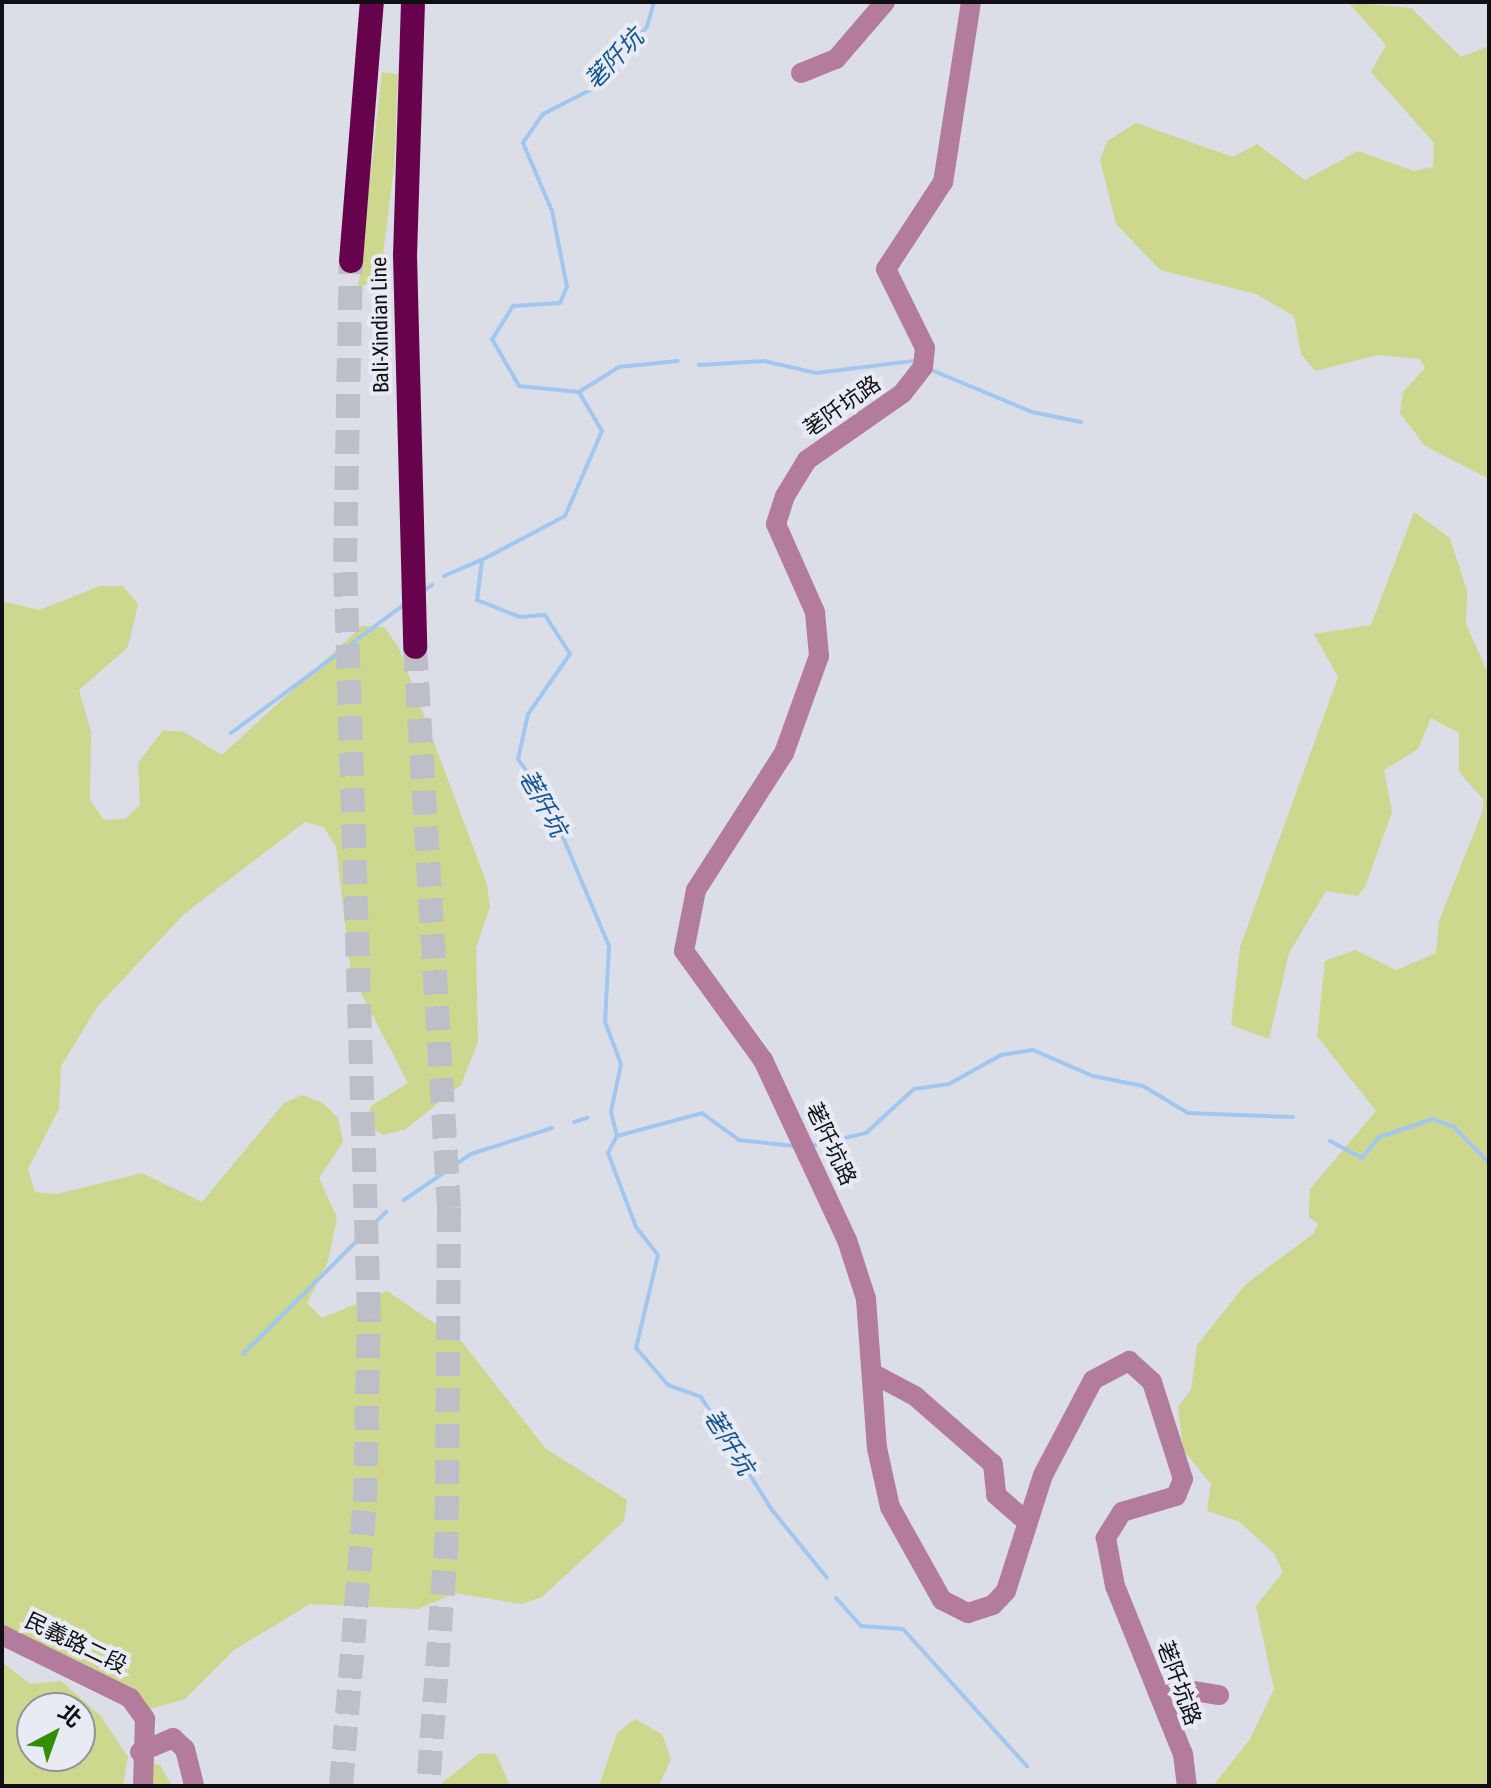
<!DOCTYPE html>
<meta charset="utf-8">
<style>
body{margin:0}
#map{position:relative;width:1491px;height:1788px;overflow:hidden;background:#dbdee7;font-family:"Asap Condensed","Noto Sans TC",sans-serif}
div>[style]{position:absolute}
.green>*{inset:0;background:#cdd78e}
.stream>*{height:4px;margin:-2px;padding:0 2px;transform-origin:2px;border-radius:2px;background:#a1c7f1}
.highway-tunnel>*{height:24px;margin-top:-12px;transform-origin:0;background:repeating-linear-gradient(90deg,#bcbfc7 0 24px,transparent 0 36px)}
.minor>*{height:20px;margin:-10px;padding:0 10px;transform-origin:10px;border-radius:10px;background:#b37b9c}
.highway>*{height:24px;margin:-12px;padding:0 12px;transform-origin:12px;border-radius:12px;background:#67034c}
span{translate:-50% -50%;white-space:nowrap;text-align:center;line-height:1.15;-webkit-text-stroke:8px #e8ebf4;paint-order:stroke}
.street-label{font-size:22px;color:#0f1013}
.water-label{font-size:24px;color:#0f5392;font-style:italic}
.frame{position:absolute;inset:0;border:4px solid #0f1013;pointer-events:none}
.north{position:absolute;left:16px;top:1692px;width:80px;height:80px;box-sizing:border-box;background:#e8ebf4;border:2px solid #91939a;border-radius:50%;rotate:41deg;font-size:22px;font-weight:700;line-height:32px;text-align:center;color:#0f1013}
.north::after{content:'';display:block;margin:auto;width:28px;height:36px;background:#308f04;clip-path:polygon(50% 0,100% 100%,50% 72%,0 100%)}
</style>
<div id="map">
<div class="green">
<i style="clip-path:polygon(1348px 2px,1411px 8px,1461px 57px,1489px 46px,1489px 479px,1425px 446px,1400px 413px,1403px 392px,1425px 368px,1420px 359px,1378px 355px,1315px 371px,1301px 354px,1294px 316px,1256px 294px,1160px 270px,1116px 224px,1100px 160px,1107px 141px,1136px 123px,1233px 157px,1257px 144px,1305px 180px,1358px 151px,1414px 171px,1433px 167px,1434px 143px,1371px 72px,1386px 45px)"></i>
<i style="clip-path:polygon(382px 72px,398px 74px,394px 166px,381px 272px,358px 290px)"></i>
<i style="clip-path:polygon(1414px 512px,1450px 538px,1467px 591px,1466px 624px,1489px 676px,1489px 1786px,1213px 1786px,1250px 1739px,1274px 1689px,1256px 1606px,1283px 1572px,1274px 1553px,1238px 1521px,1207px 1511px,1211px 1484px,1183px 1450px,1178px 1407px,1191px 1390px,1197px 1345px,1246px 1284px,1313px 1234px,1318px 1224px,1309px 1217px,1310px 1189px,1376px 1111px,1317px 1036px,1325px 961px,1355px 950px,1396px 970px,1436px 953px,1439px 921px,1483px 810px,1483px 799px,1459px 772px,1459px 733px,1431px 718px,1418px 749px,1384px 770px,1392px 812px,1365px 887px,1358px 896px,1326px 891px,1289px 953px,1269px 1039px,1231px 1025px,1240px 947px,1338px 677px,1314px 634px,1371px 625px)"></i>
<i style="clip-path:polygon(100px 586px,123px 586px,138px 604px,128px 647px,79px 690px,91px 732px,90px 800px,104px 820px,125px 819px,140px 805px,138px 763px,163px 730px,184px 732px,222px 755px,362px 626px,384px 627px,398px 646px,487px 884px,490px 907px,476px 948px,478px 1042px,461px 1085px,406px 1129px,383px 1135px,365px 1125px,371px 1106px,408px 1083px,351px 974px,336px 847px,324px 827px,305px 822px,184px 914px,98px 1006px,61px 1066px,59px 1109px,28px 1169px,35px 1192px,57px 1194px,142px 1173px,202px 1202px,284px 1103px,302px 1095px,323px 1103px,338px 1118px,343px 1142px,319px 1178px,337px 1218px,328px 1261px,307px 1303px,322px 1318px,387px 1291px,462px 1342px,546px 1449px,627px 1500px,624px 1521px,542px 1597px,521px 1604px,456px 1593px,418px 1609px,310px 1604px,234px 1650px,185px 1699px,146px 1710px,2px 1629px,2px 601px,39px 610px)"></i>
<i style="clip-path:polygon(evenodd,2px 1662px,30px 1684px,61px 1681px,101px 1716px,128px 1757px,123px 1786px,2px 1786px,2px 1662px,80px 1708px,80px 1756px,32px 1756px,32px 1708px,80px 1708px)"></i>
<i style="clip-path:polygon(635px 1719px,662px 1734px,671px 1759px,659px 1786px,599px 1786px,617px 1733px)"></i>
<i style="clip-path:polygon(480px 1753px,496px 1754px,510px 1786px,438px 1786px)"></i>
<i style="clip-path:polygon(141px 1761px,160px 1765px,172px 1786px,140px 1786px)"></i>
</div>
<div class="stream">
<i style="left:654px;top:2px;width:26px;rotate:106deg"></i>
<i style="left:647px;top:27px;width:85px;rotate:132.1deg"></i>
<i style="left:590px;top:90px;width:53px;rotate:152.9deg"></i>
<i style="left:543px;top:114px;width:35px;rotate:125deg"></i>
<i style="left:523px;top:143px;width:74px;rotate:66.9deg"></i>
<i style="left:552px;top:211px;width:77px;rotate:78.8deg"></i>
<i style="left:567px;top:287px;width:17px;rotate:114deg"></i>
<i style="left:560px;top:303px;width:47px;rotate:176.3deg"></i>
<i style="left:513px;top:306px;width:39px;rotate:122deg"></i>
<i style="left:492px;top:339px;width:54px;rotate:60.1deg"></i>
<i style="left:519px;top:386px;width:60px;rotate:5.7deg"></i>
<i style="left:579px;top:392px;width:45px;rotate:59.5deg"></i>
<i style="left:602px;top:431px;width:93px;rotate:113.5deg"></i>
<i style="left:565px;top:516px;width:94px;rotate:152.1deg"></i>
<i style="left:482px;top:560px;width:40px;rotate:97.1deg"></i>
<i style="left:477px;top:600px;width:46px;rotate:21.6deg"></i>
<i style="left:520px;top:617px;width:25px;rotate:-5deg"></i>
<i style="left:545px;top:615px;width:46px;rotate:57.3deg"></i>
<i style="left:570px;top:654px;width:73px;rotate:125deg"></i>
<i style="left:528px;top:714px;width:46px;rotate:102.5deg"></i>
<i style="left:518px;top:759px;width:55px;rotate:55.4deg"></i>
<i style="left:549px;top:804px;width:154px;rotate:67.1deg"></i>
<i style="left:609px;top:946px;width:76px;rotate:93deg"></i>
<i style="left:605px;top:1022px;width:45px;rotate:69.1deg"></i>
<i style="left:621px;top:1064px;width:49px;rotate:101.8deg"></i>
<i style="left:611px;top:1112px;width:25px;rotate:76deg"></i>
<i style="left:617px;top:1136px;width:19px;rotate:118deg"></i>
<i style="left:608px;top:1153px;width:79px;rotate:69.3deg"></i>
<i style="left:636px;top:1227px;width:36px;rotate:52deg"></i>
<i style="left:658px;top:1255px;width:96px;rotate:103.3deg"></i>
<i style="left:636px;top:1348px;width:49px;rotate:49.1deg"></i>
<i style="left:668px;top:1385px;width:35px;rotate:20deg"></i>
<i style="left:701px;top:1397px;width:133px;rotate:57.9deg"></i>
<i style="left:772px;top:1510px;width:87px;rotate:51deg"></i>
<i style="left:699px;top:365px;width:65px;rotate:-3.5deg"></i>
<i style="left:764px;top:361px;width:53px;rotate:13deg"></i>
<i style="left:816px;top:373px;width:98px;rotate:-7.1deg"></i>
<i style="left:934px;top:371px;width:106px;rotate:22.7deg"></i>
<i style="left:1032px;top:412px;width:50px;rotate:11.5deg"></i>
<i style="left:579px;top:392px;width:47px;rotate:-32deg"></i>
<i style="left:619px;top:367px;width:59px;rotate:-5.8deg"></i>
<i style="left:444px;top:576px;width:40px;rotate:-23.4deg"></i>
<i style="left:423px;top:591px;width:11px;rotate:-34deg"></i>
<i style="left:231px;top:733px;width:218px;rotate:-36.6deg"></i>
<i style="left:574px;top:1122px;width:14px;rotate:-17deg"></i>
<i style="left:617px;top:1136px;width:88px;rotate:-15.1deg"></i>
<i style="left:702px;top:1113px;width:46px;rotate:36.1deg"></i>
<i style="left:739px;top:1140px;width:55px;rotate:6.2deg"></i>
<i style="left:1330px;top:1141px;width:36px;rotate:28deg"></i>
<i style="left:1362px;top:1158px;width:27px;rotate:-51deg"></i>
<i style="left:1379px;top:1137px;width:57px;rotate:-18.4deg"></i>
<i style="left:1433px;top:1119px;width:22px;rotate:21deg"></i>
<i style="left:1454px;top:1127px;width:50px;rotate:45.8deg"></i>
<i style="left:811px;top:1146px;width:57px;rotate:-13.3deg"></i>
<i style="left:866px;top:1133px;width:65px;rotate:-42.5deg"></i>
<i style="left:914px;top:1089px;width:35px;rotate:-8deg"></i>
<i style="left:949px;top:1084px;width:60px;rotate:-29.1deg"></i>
<i style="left:1001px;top:1055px;width:32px;rotate:-9deg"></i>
<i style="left:1033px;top:1050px;width:65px;rotate:23.4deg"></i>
<i style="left:1093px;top:1076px;width:51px;rotate:11.3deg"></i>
<i style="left:1143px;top:1086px;width:52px;rotate:31deg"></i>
<i style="left:1188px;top:1113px;width:105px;rotate:2.2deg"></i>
<i style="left:404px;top:1200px;width:81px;rotate:-34.5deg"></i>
<i style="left:471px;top:1154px;width:85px;rotate:-17.8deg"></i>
<i style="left:243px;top:1354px;width:202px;rotate:-44.8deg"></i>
<i style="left:836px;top:1598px;width:38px;rotate:48deg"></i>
<i style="left:861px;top:1626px;width:42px;rotate:4.1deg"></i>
<i style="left:903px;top:1629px;width:185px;rotate:47.9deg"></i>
</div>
<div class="highway-tunnel">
<i style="left:415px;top:647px;width:562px;rotate:86.53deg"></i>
<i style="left:449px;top:1208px;width:327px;rotate:90.4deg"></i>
<i style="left:447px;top:1535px;width:252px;rotate:94.3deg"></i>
<i style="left:341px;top:1786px;width:285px;rotate:-85.2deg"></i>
<i style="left:365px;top:1502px;width:186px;rotate:-88.8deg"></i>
<i style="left:369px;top:1316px;width:754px;rotate:-91.82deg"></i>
<i style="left:345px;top:562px;width:301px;rotate:-88.9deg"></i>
</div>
<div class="minor">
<i style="left:971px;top:2px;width:182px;rotate:98.8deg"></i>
<i style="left:943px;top:182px;width:104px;rotate:123.2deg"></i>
<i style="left:886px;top:269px;width:88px;rotate:63.7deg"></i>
<i style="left:925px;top:348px;width:19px;rotate:96deg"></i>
<i style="left:923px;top:367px;width:33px;rotate:128deg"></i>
<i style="left:903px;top:393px;width:117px;rotate:145.1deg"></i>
<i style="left:807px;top:460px;width:42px;rotate:121.4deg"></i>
<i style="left:785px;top:496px;width:29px;rotate:108deg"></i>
<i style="left:776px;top:524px;width:96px;rotate:66.1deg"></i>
<i style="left:815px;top:612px;width:44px;rotate:84.8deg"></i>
<i style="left:819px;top:656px;width:103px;rotate:109.8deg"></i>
<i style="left:784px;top:753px;width:163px;rotate:122.7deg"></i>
<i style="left:696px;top:890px;width:62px;rotate:101.1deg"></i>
<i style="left:684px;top:951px;width:135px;rotate:54.1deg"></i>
<i style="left:763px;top:1060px;width:199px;rotate:65deg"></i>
<i style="left:847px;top:1240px;width:62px;rotate:72.1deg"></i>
<i style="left:866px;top:1299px;width:149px;rotate:85.8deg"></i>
<i style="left:877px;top:1448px;width:60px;rotate:77.6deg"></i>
<i style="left:890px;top:1507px;width:107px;rotate:60.8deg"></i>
<i style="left:942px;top:1600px;width:29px;rotate:27deg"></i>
<i style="left:968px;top:1613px;width:26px;rotate:-18deg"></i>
<i style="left:993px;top:1605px;width:19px;rotate:-47deg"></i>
<i style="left:1006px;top:1591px;width:122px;rotate:-72.3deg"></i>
<i style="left:1043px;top:1475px;width:107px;rotate:-62.2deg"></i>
<i style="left:1093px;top:1380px;width:41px;rotate:-27.8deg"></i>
<i style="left:1129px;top:1361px;width:31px;rotate:42deg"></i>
<i style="left:1152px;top:1382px;width:102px;rotate:72.3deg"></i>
<i style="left:1183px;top:1479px;width:18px;rotate:112deg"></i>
<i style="left:1176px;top:1496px;width:56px;rotate:163.5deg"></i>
<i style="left:1122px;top:1512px;width:31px;rotate:122deg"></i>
<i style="left:1106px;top:1538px;width:49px;rotate:79.4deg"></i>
<i style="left:1115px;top:1586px;width:181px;rotate:68deg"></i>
<i style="left:1183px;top:1754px;width:32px;rotate:83deg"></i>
<i style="left:801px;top:73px;width:38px;rotate:-22deg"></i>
<i style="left:836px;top:59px;width:75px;rotate:-49.3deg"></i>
<i style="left:872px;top:1373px;width:49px;rotate:28.1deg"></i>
<i style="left:915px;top:1396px;width:103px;rotate:41.1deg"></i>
<i style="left:993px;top:1464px;width:31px;rotate:84deg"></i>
<i style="left:996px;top:1495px;width:38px;rotate:41deg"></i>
<i style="left:2px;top:1635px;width:143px;rotate:26.2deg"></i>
<i style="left:130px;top:1698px;width:26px;rotate:54deg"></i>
<i style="left:145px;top:1719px;width:67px;rotate:91.7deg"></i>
<i style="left:1157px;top:1685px;width:63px;rotate:9.2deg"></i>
<i style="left:140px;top:1752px;width:36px;rotate:-23deg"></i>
<i style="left:173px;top:1738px;width:16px;rotate:43deg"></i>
<i style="left:185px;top:1749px;width:38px;rotate:76deg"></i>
</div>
<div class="highway">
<i style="left:413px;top:2px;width:253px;rotate:91.8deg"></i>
<i style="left:405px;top:255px;width:392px;rotate:88.5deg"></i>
<i style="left:351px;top:261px;width:260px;rotate:-85.4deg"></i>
</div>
<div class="street-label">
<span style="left:380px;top:325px;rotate:-91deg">Bali-Xindian Line</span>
<span style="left:842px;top:406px;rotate:-35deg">荖阡坑路</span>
<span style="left:831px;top:1144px;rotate:65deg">荖阡坑路</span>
<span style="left:76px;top:1643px;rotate:26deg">民義路二段</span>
<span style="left:1179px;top:1683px;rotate:70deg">荖阡坑路</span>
</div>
<div class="water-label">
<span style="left:614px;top:59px;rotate:-46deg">荖阡坑</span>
<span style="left:543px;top:803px;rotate:61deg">荖阡坑</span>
<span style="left:729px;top:1442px;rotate:58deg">荖阡坑</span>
</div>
<div class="frame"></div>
<div class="north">北</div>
</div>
